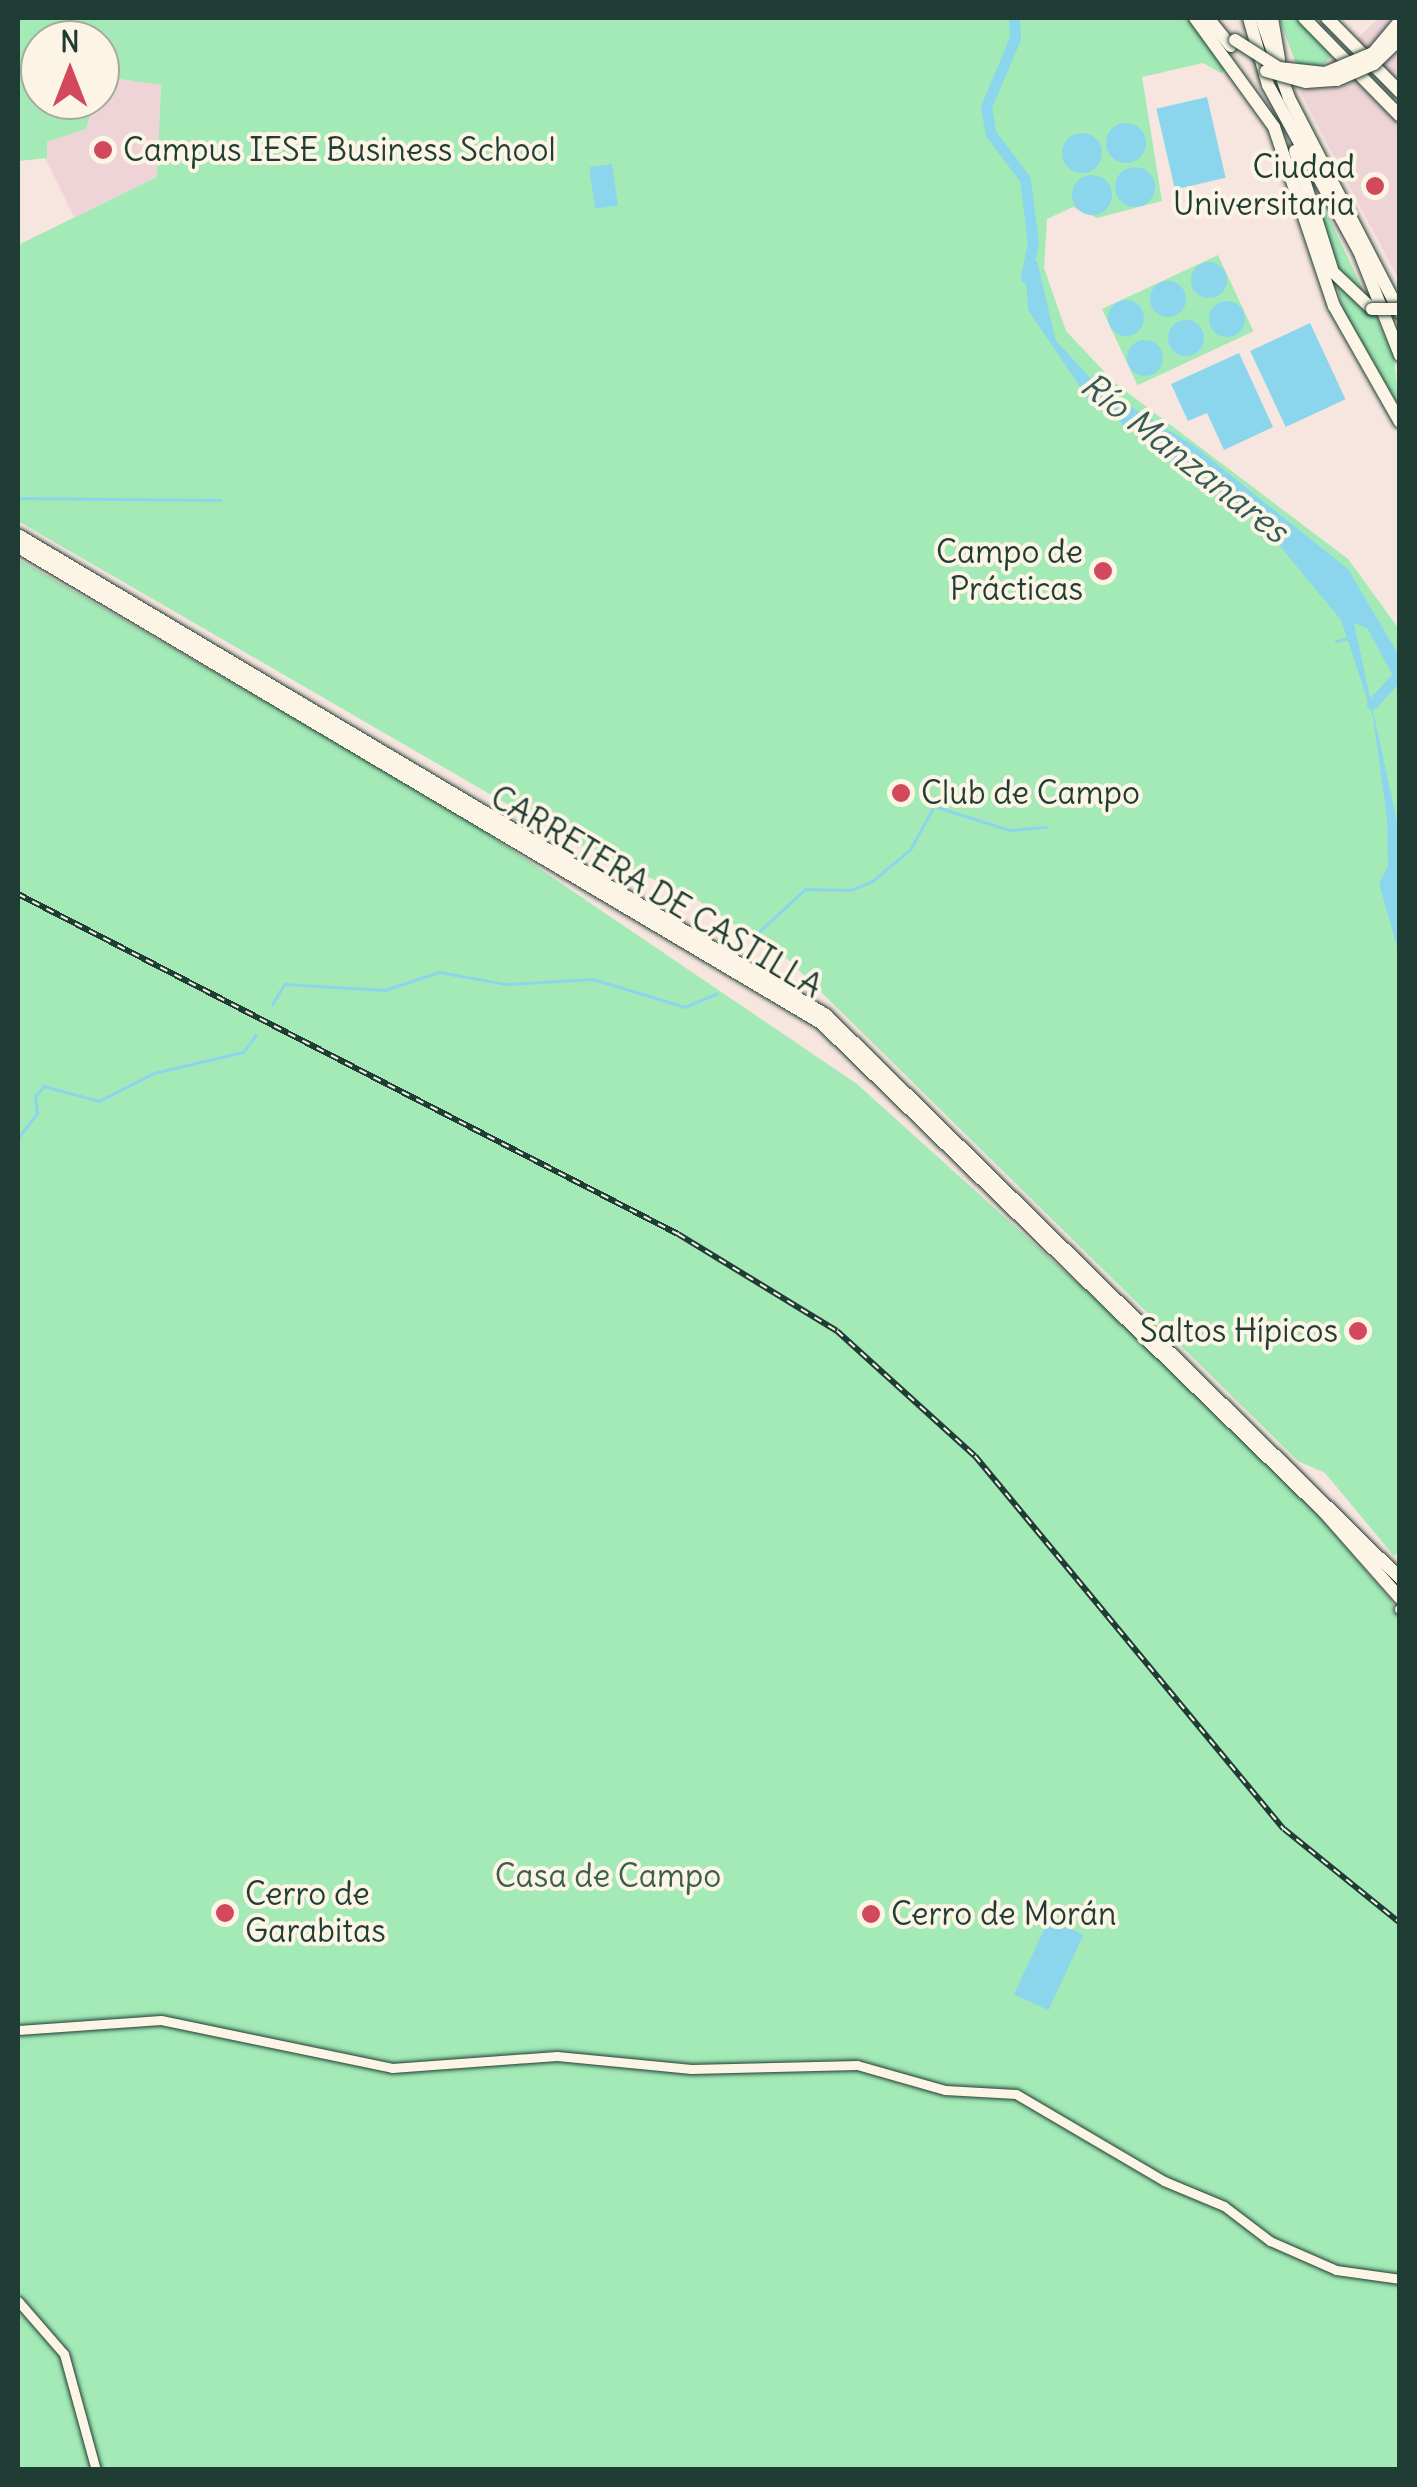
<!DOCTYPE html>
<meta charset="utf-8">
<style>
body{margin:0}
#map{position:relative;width:1417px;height:2487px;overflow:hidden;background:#f6e6df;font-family:Delius,sans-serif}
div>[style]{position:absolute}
.built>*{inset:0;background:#eed4d7}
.green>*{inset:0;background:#a3eab7;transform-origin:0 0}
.water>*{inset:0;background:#8cd6ed;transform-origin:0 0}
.round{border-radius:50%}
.stream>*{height:2.5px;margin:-1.25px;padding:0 1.25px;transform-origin:1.25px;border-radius:1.25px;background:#8cd6ed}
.river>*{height:11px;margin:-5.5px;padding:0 5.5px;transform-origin:5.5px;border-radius:5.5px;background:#8cd6ed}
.roads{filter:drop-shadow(0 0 2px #1f3d34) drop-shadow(0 0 2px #1f3d34)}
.minor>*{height:9px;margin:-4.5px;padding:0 4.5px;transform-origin:4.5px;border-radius:4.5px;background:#fcf5e5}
.highway>*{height:12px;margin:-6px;padding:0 6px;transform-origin:6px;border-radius:6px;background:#fcf5e5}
.rail>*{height:6px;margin-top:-3px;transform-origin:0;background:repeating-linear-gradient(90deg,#fcf5e5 0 8px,#1f3d34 0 16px);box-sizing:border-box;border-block:2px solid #1f3d34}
.bridges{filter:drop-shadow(0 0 2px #1f3d34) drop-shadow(0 0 2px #1f3d34)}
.highway-bridge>*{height:12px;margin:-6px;padding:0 6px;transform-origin:6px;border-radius:6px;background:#fcf5e5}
.dots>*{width:28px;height:28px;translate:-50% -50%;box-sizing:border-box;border:5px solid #fcf5e5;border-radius:50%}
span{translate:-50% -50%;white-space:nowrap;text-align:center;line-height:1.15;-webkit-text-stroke:8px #fcf5e5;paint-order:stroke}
.poi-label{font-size:32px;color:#1f3d34}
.left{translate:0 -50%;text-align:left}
.right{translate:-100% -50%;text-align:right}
.street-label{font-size:32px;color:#1f3d34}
.park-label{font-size:32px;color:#39604e}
.water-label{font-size:35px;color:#355c59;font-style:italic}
.frame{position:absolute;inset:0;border:20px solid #1f3d34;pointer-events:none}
.north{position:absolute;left:20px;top:20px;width:100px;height:100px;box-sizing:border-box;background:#fcf5e5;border:2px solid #a4ab9e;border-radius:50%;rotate:0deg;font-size:28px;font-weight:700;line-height:40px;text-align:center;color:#1f3d34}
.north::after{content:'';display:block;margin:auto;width:35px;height:45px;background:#d1495b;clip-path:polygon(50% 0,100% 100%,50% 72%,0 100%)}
</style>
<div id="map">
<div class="built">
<i style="clip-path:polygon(1379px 18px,1399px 18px,1399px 280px,1300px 92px)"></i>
<i style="clip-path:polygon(100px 76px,161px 85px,157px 177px,74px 217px,45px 158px,47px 142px,86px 129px)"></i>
</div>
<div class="green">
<i style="clip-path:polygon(18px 18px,1193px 18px,1229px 68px,1221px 73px,1203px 63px,1142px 77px,1162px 201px,1097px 218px,1073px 207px,1047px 219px,1044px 268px,1066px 331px,1115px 383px,1348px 559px,1399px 629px,1399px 1552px,1394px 1556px,1325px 1473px,1298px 1461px,765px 937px,756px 939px,699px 901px,564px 837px,18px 521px,18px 245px,157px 177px,161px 85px,100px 76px,100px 40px,40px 40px,40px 100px,95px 100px,86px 129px,47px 142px,47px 158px,18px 161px)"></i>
<i style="clip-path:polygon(1279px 18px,1296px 18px,1332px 56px,1316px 71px,1298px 69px)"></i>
<i style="clip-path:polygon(1317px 192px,1394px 356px,1399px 409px,1345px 321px)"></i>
<i style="left:1218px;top:255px;width:84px;height:128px;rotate:65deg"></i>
<i style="clip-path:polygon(18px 559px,447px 806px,857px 1084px,1134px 1334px,1319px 1516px,1391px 1600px,1400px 1620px,1399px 2469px,18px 2469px)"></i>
</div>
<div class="water">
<i style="left:1207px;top:97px;width:83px;height:52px;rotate:77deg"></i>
<i class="round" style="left:1106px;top:123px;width:40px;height:40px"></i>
<i class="round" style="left:1062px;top:133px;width:40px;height:40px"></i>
<i style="left:612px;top:164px;width:42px;height:23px;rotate:82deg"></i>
<i class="round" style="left:1115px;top:167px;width:40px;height:40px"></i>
<i class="round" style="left:1072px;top:175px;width:40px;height:40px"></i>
<i style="clip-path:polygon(1037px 261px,1056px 341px,1098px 386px,1193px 445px,1348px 569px,1399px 656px,1399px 687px,1367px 628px,1354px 623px,1399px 831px,1399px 954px,1379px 883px,1388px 866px,1387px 818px,1373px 717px,1341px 620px,1260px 522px,1089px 400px,1028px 310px,1025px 264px)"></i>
<i class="round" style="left:1191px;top:262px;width:36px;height:36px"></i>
<i class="round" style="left:1150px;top:281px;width:36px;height:36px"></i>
<i class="round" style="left:1108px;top:300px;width:36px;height:36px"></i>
<i class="round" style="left:1209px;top:301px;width:36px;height:36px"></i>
<i class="round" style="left:1168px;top:320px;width:36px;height:36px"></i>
<i style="left:1310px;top:323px;width:84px;height:66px;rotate:65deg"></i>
<i class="round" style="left:1127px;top:340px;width:36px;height:36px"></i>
<i style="clip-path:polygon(1239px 353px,1273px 427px,1224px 450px,1207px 413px,1188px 421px,1171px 384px)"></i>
<i style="left:1049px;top:1919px;width:38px;height:83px;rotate:25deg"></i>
</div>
<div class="stream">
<i style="left:18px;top:498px;width:202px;rotate:0.6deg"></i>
<i style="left:1336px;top:641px;width:13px;rotate:-13deg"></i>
<i style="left:759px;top:932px;width:63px;rotate:-43.1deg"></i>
<i style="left:805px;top:889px;width:46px;rotate:1.2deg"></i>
<i style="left:851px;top:890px;width:22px;rotate:-22deg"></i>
<i style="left:871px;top:882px;width:50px;rotate:-39.4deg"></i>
<i style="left:910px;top:850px;width:50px;rotate:-61.4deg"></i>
<i style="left:934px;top:806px;width:79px;rotate:17.7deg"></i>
<i style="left:1009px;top:830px;width:37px;rotate:-5deg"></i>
<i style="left:272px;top:1005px;width:24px;rotate:-60deg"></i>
<i style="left:284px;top:984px;width:101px;rotate:3.4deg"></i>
<i style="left:385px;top:990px;width:57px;rotate:-18.4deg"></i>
<i style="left:439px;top:972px;width:68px;rotate:10.2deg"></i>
<i style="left:506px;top:984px;width:87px;rotate:-3.3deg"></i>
<i style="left:593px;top:979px;width:96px;rotate:16.9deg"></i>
<i style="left:685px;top:1007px;width:34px;rotate:-23deg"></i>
<i style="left:18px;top:1138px;width:31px;rotate:-52deg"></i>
<i style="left:37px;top:1114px;width:18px;rotate:-96deg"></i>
<i style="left:35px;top:1096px;width:13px;rotate:-48deg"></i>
<i style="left:44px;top:1086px;width:57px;rotate:15.3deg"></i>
<i style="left:99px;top:1101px;width:62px;rotate:-27deg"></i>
<i style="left:154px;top:1073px;width:91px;rotate:-13.3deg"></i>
<i style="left:243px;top:1052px;width:21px;rotate:-53deg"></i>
</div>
<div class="river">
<i style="left:1014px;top:18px;width:20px;rotate:87deg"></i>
<i style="left:1015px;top:38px;width:75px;rotate:112.8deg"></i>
<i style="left:986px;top:107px;width:27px;rotate:80deg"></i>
<i style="left:991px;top:134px;width:56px;rotate:52.9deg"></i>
<i style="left:1025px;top:179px;width:64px;rotate:82.9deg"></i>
<i style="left:1033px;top:243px;width:35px;rotate:102deg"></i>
<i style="left:1372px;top:704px;width:42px;rotate:-47.9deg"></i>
</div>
<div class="roads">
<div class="minor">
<i style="left:1399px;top:1609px;width:1px;rotate:45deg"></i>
<i style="left:18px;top:2030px;width:143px;rotate:-4deg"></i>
<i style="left:161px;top:2020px;width:236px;rotate:11.7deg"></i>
<i style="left:392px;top:2068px;width:165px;rotate:-4.2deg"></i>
<i style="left:557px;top:2056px;width:135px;rotate:5.5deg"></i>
<i style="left:691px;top:2069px;width:166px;rotate:-1.4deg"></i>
<i style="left:857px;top:2065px;width:91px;rotate:15.9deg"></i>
<i style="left:945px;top:2090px;width:71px;rotate:3.2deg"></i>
<i style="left:1016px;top:2094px;width:172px;rotate:30.4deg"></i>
<i style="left:1164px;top:2181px;width:65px;rotate:22.6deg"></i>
<i style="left:1224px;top:2206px;width:58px;rotate:37.3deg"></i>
<i style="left:1270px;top:2241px;width:72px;rotate:23.7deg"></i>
<i style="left:1336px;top:2270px;width:65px;rotate:8deg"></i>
<i style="left:18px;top:2301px;width:70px;rotate:49deg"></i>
<i style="left:64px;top:2354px;width:120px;rotate:74.6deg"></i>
</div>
<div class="highway">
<i style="left:1195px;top:18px;width:135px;rotate:54.1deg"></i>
<i style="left:1274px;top:127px;width:189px;rotate:71.5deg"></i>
<i style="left:1334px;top:306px;width:133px;rotate:60.4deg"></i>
<i style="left:1208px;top:18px;width:36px;rotate:51deg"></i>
<i style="left:1249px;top:18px;width:70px;rotate:74.2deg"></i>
<i style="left:1268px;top:85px;width:189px;rotate:61.3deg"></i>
<i style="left:1359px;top:251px;width:112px;rotate:68.5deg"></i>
<i style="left:1261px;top:18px;width:85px;rotate:70.7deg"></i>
<i style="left:1289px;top:98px;width:242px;rotate:62.7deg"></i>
<i style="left:1272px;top:18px;width:42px;rotate:80.3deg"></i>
<i style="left:1304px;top:18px;width:137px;rotate:45.6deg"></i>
<i style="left:1327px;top:18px;width:104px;rotate:45.4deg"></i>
<i style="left:1295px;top:151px;width:127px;rotate:72.6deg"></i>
<i style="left:1333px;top:272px;width:54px;rotate:43.5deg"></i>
<i style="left:18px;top:535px;width:940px;rotate:30.71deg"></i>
<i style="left:826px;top:1015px;width:804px;rotate:44.45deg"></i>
<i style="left:18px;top:547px;width:933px;rotate:30.66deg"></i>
<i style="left:821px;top:1023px;width:703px;rotate:44.19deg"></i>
<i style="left:1325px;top:1513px;width:113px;rotate:48.6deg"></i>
</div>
</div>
<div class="rail">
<i style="left:18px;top:894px;width:742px;rotate:27.26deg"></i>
<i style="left:678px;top:1234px;width:186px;rotate:31.4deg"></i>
<i style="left:837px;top:1331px;width:186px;rotate:42.2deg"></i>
<i style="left:975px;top:1456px;width:484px;rotate:50.4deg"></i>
<i style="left:1284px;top:1829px;width:149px;rotate:39deg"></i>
</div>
<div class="bridges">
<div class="highway-bridge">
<i style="left:1235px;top:40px;width:52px;rotate:32.5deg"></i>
<i style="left:1279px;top:68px;width:46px;rotate:6.2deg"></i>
<i style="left:1325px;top:73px;width:52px;rotate:-22.6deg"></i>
<i style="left:1373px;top:53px;width:42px;rotate:-49.8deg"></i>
<i style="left:1266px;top:71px;width:41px;rotate:15.4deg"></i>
<i style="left:1306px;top:82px;width:31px;rotate:-4deg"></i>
<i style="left:1337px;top:80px;width:40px;rotate:-23.4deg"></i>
<i style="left:1374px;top:64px;width:36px;rotate:-44deg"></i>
<i style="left:1372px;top:309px;width:28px"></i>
</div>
</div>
<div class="dots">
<i style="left:103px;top:150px;background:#d1495b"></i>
<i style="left:1375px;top:186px;background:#d1495b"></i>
<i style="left:1103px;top:571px;background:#d1495b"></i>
<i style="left:901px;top:793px;background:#d1495b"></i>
<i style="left:1358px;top:1331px;background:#d1495b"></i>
<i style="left:225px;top:1913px;background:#d1495b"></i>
<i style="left:871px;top:1914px;background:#d1495b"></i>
</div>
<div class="poi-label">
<span class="left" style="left:123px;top:150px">Campus IESE Business School</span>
<span class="right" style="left:1355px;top:186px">Ciudad<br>Universitaria</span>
<span class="right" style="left:1083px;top:571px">Campo de<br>Prácticas</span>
<span class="left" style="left:921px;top:793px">Club de Campo</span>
<span class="right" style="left:1338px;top:1331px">Saltos Hípicos</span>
<span class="left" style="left:245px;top:1913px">Cerro de<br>Garabitas</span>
<span class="left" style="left:891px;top:1914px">Cerro de Morán</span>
</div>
<div class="street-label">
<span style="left:656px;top:892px;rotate:31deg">CARRETERA DE CASTILLA</span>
</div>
<div class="park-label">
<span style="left:608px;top:1876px">Casa de Campo</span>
</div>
<div class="water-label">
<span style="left:1185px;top:457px;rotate:38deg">Río Manzanares</span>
</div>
<div class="frame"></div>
<div class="north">N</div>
</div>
